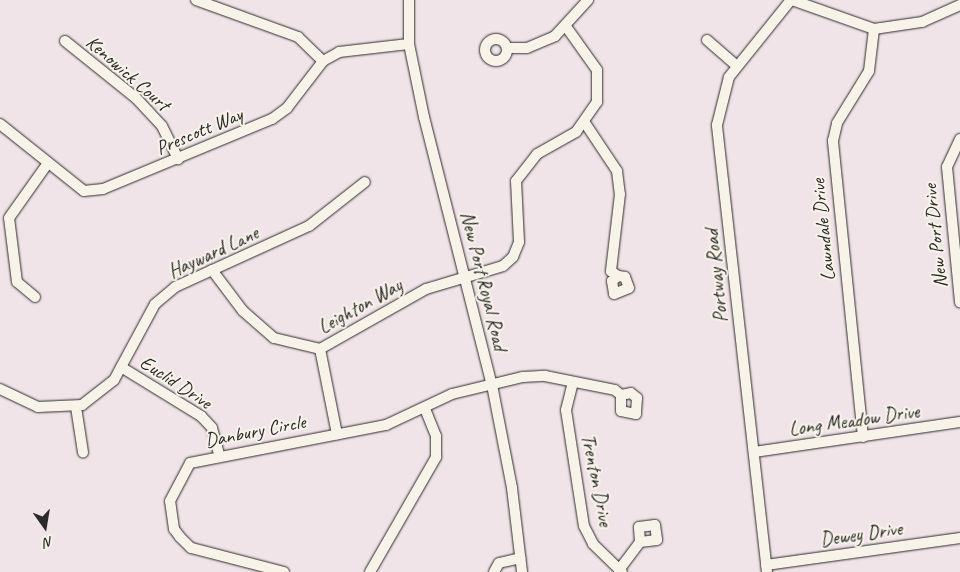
<!DOCTYPE html>
<style>
body{margin:0}
#map{position:relative;width:960px;height:572px;overflow:hidden;background:#f1e4e9;font-family:Caveat,sans-serif}
div>[style]{position:absolute}
.roads{filter:drop-shadow(0 0 1px #2b2b2b) drop-shadow(0 0 1px #2b2b2b)}
.minor>*{height:10px;margin:-5px;padding:0 5px;transform-origin:5px;border-radius:5px;background:#f7f3e8}
.minor>.ring{margin:-5px;padding:0;box-sizing:content-box;background:none;border:10px solid #f7f3e8;border-radius:50%}
span{translate:-50% -50%;white-space:nowrap;text-align:center;line-height:1.15;-webkit-text-stroke:4px #f7f3e8;paint-order:stroke}
.street-label{font-size:20px;color:#2b2b2b}
.north{position:absolute;left:20px;top:502px;width:50px;height:50px;-webkit-text-stroke:4px #f7f3e8;paint-order:stroke;rotate:167deg;font-size:14px;font-weight:700;line-height:20px;text-align:center;color:#2b2b2b}
.north::after{content:'';display:block;margin:auto;width:18px;height:22px;background:#2b2b2b;clip-path:polygon(50% 0,100% 100%,50% 72%,0 100%)}
</style>
<div id="map">
<div class="roads">
<div class="minor">
<i style="left:196px;top:0;width:109px;rotate:19.9deg"></i>
<i style="left:298px;top:37px;width:35px;rotate:44deg"></i>
<i style="left:409px;top:0;width:44px;rotate:90deg"></i>
<i style="left:409px;top:44px;width:75px;rotate:78.4deg"></i>
<i style="left:424px;top:117px;width:276px;rotate:75.8deg"></i>
<i style="left:492px;top:385px;width:105px;rotate:79deg"></i>
<i style="left:512px;top:488px;width:85px;rotate:83.2deg"></i>
<i style="left:792px;top:0;width:87px;rotate:19.5deg"></i>
<i style="left:874px;top:29px;width:49px;rotate:-8.3deg"></i>
<i style="left:922px;top:22px;width:42px;rotate:-24.1deg"></i>
<i class="ring" style="left:485px;top:39px;width:12px;height:12px"></i>
<i style="left:707px;top:40px;width:40px;rotate:41deg"></i>
<i style="left:65px;top:41px;width:91px;rotate:38.8deg"></i>
<i style="left:136px;top:98px;width:38px;rotate:47deg"></i>
<i style="left:162px;top:126px;width:37px;rotate:64deg"></i>
<i style="left:509px;top:48px;width:18px"></i>
<i style="left:527px;top:48px;width:30px;rotate:-23deg"></i>
<i style="left:555px;top:36px;width:49px;rotate:-47.5deg"></i>
<i style="left:585px;top:123px;width:58px;rotate:56.3deg"></i>
<i style="left:617px;top:171px;width:23px;rotate:83deg"></i>
<i style="left:620px;top:194px;width:78px;rotate:96.7deg"></i>
<i style="left:611px;top:271px;width:9px;rotate:36deg"></i>
<i style="left:618px;top:276px;width:8px;rotate:140deg"></i>
<i style="left:612px;top:281px;width:13px;rotate:81deg"></i>
<i style="left:614px;top:294px;width:16px;rotate:-22deg"></i>
<i style="left:629px;top:288px;width:12px;rotate:-110deg"></i>
<i style="left:625px;top:277px;width:7px;rotate:-172deg"></i>
<i style="left:0;top:124px;width:107px;rotate:38.6deg"></i>
<i style="left:84px;top:191px;width:19px;rotate:-6deg"></i>
<i style="left:103px;top:189px;width:183px;rotate:-22.5deg"></i>
<i style="left:272px;top:119px;width:19px;rotate:-36deg"></i>
<i style="left:287px;top:108px;width:59px;rotate:-52.5deg"></i>
<i style="left:323px;top:61px;width:18px;rotate:-29deg"></i>
<i style="left:339px;top:52px;width:70px;rotate:-6.5deg"></i>
<i style="left:960px;top:139px;width:31px;rotate:115deg"></i>
<i style="left:947px;top:167px;width:136px;rotate:84.5deg"></i>
<i style="left:212px;top:270px;width:51px;rotate:52.9deg"></i>
<i style="left:243px;top:311px;width:41px;rotate:41.1deg"></i>
<i style="left:274px;top:338px;width:47px;rotate:13.4deg"></i>
<i style="left:320px;top:349px;width:122px;rotate:-29.5deg"></i>
<i style="left:426px;top:289px;width:80px;rotate:-16.6deg"></i>
<i style="left:503px;top:266px;width:13px;rotate:-42deg"></i>
<i style="left:513px;top:257px;width:16px;rotate:-68deg"></i>
<i style="left:519px;top:242px;width:61px;rotate:-92.8deg"></i>
<i style="left:516px;top:181px;width:34px;rotate:-52deg"></i>
<i style="left:537px;top:154px;width:45px;rotate:-29.4deg"></i>
<i style="left:576px;top:132px;width:37px;rotate:-55deg"></i>
<i style="left:597px;top:102px;width:32px;rotate:-90deg"></i>
<i style="left:597px;top:70px;width:52px;rotate:-125.5deg"></i>
<i style="left:35px;top:297px;width:23px;rotate:-140deg"></i>
<i style="left:17px;top:282px;width:64px;rotate:-97.1deg"></i>
<i style="left:9px;top:218px;width:67px;rotate:-54.7deg"></i>
<i style="left:320px;top:349px;width:87px;rotate:78.7deg"></i>
<i style="left:121px;top:367px;width:94px;rotate:31.5deg"></i>
<i style="left:201px;top:416px;width:16px;rotate:47deg"></i>
<i style="left:212px;top:428px;width:27px;rotate:75deg"></i>
<i style="left:573px;top:382px;width:29px;rotate:104deg"></i>
<i style="left:566px;top:410px;width:117px;rotate:81.2deg"></i>
<i style="left:584px;top:526px;width:20px;rotate:63deg"></i>
<i style="left:593px;top:544px;width:40px;rotate:44deg"></i>
<i style="left:0;top:389px;width:42px;rotate:25.3deg"></i>
<i style="left:38px;top:407px;width:44px;rotate:-2.6deg"></i>
<i style="left:82px;top:405px;width:41px;rotate:-38deg"></i>
<i style="left:114px;top:380px;width:86px;rotate:-61.7deg"></i>
<i style="left:155px;top:304px;width:26px;rotate:-40deg"></i>
<i style="left:175px;top:287px;width:147px;rotate:-24.5deg"></i>
<i style="left:309px;top:226px;width:71px;rotate:-38.2deg"></i>
<i style="left:76px;top:407px;width:46px;rotate:81.2deg"></i>
<i style="left:863px;top:437px;width:298px;rotate:-95.8deg"></i>
<i style="left:833px;top:141px;width:18px;rotate:-77deg"></i>
<i style="left:837px;top:123px;width:61px;rotate:-58.4deg"></i>
<i style="left:869px;top:71px;width:42px;rotate:-83.2deg"></i>
<i style="left:754px;top:452px;width:208px;rotate:-8.3deg"></i>
<i style="left:766px;top:565px;width:196px;rotate:-7.9deg"></i>
<i style="left:619px;top:570px;width:35px;rotate:-53deg"></i>
<i style="left:640px;top:542px;width:15px;rotate:-94deg"></i>
<i style="left:639px;top:527px;width:16px;rotate:-7deg"></i>
<i style="left:655px;top:525px;width:15px;rotate:82deg"></i>
<i style="left:657px;top:540px;width:17px;rotate:173deg"></i>
<i style="left:284px;top:572px;width:96px;rotate:-165.5deg"></i>
<i style="left:191px;top:548px;width:16px;rotate:-135deg"></i>
<i style="left:180px;top:537px;width:10px;rotate:-127deg"></i>
<i style="left:174px;top:529px;width:28px;rotate:-98deg"></i>
<i style="left:170px;top:501px;width:43px;rotate:-62.2deg"></i>
<i style="left:190px;top:463px;width:200px;rotate:-11deg"></i>
<i style="left:386px;top:425px;width:73px;rotate:-25.2deg"></i>
<i style="left:452px;top:394px;width:73px;rotate:-13.5deg"></i>
<i style="left:523px;top:377px;width:22px;rotate:-3deg"></i>
<i style="left:545px;top:376px;width:71px;rotate:11.3deg"></i>
<i style="left:615px;top:390px;width:8px;rotate:40deg"></i>
<i style="left:621px;top:395px;width:10px;rotate:-11deg"></i>
<i style="left:631px;top:393px;width:8px;rotate:40deg"></i>
<i style="left:637px;top:398px;width:16px;rotate:94deg"></i>
<i style="left:636px;top:414px;width:15px;rotate:-169deg"></i>
<i style="left:621px;top:411px;width:16px;rotate:-90deg"></i>
<i style="left:370px;top:572px;width:133px;rotate:-60.1deg"></i>
<i style="left:436px;top:457px;width:21px;rotate:-90deg"></i>
<i style="left:436px;top:436px;width:29px;rotate:-112deg"></i>
<i style="left:494px;top:572px;width:10px;rotate:-61deg"></i>
<i style="left:499px;top:563px;width:22px;rotate:-13deg"></i>
<i style="left:767px;top:572px;width:450px;rotate:-96.4deg"></i>
<i style="left:717px;top:125px;width:49px;rotate:-76deg"></i>
<i style="left:729px;top:77px;width:99px;rotate:-51.2deg"></i>
</div>
</div>
<div class="street-label">
<span style="left:128px;top:73px;rotate:41deg">Kenowick Court</span>
<span style="left:199px;top:131px;rotate:-23deg">Prescott Way</span>
<span style="left:823px;top:230px;rotate:-96deg">Lawndale Drive</span>
<span style="left:935px;top:236px;rotate:-96deg">New Port Drive</span>
<span style="left:213px;top:252px;rotate:-25deg">Hayward Lane</span>
<span style="left:716px;top:276px;rotate:-96deg">Portway Road</span>
<span style="left:484px;top:281px;rotate:76deg">New Port Royal Road</span>
<span style="left:360px;top:306px;rotate:-29deg">Leighton Way</span>
<span style="left:176px;top:382px;rotate:33deg">Euclid Drive</span>
<span style="left:854px;top:420px;rotate:-8deg">Long Meadow Drive</span>
<span style="left:255px;top:431px;rotate:-11deg">Danbury Circle</span>
<span style="left:597px;top:480px;rotate:79deg">Trenton Drive</span>
<span style="left:861px;top:534px;rotate:-8deg">Dewey Drive</span>
</div>
<div class="north">N</div>
</div>
